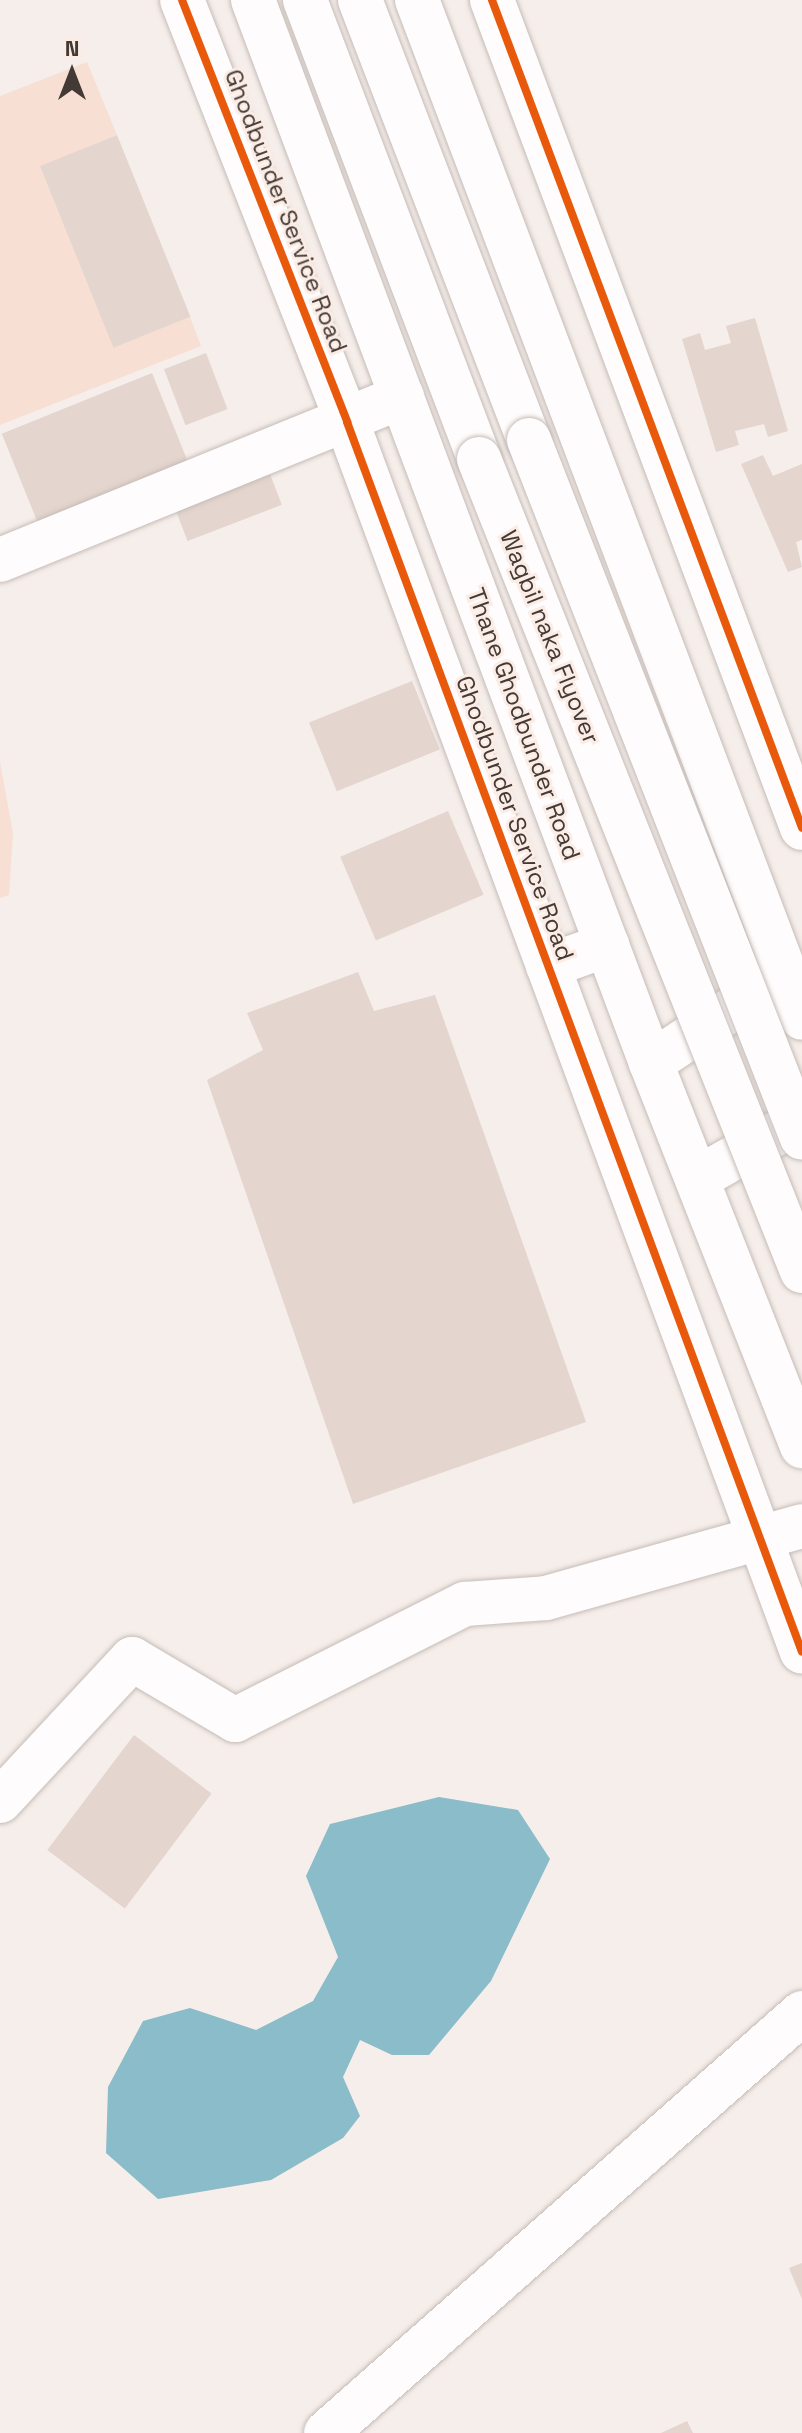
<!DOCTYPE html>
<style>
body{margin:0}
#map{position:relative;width:802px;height:2433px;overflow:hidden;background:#f6eeea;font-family:"Space Grotesk",sans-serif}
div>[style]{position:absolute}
.green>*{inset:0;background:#f7dfd4}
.water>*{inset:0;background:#8abcca}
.building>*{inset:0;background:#e4d5ce;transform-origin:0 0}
.roads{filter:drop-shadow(0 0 2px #c5bcb8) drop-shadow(0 0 2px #c5bcb8)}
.minor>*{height:44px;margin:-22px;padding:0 22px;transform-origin:22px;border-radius:22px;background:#fefcfc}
.major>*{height:44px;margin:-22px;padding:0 22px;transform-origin:22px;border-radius:22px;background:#fefcfc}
.bridges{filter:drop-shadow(0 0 2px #c5bcb8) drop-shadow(0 0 2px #c5bcb8)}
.major-bridge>*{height:44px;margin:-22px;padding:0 22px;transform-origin:22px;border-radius:22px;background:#fefcfc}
.cycleway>*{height:8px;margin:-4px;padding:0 4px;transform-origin:4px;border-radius:4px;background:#e8590c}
span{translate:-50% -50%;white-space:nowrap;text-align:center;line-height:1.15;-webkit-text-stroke:6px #fbece5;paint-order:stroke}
.street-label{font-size:24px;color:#443a35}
.north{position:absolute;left:32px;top:32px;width:80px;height:80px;-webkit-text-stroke:6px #fbece5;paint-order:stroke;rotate:0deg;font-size:22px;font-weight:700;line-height:32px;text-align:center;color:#443a35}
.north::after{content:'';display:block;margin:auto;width:28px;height:36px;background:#443a35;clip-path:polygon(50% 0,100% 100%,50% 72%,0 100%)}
</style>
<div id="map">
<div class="green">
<i style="clip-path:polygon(87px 62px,117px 135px,41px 166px,114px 347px,190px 317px,201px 346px,0 425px,0 96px)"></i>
<i style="clip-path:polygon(0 762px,13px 833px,9px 895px,0 898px)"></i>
</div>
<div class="water">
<i style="clip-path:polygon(439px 1797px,518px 1810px,550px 1859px,491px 1981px,429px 2055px,392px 2055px,360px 2040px,343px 2077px,360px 2116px,343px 2138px,271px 2180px,158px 2199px,106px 2153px,108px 2087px,143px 2021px,190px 2008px,256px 2030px,313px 2001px,338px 1957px,306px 1876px,330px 1824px)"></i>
</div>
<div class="building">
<i style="left:117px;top:135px;width:196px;height:83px;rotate:68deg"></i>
<i style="clip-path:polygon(755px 318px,788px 431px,768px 437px,764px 424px,735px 431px,739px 445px,716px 452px,682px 339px,700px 333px,705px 350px,731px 343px,726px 326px)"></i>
<i style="left:206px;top:353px;width:60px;height:45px;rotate:69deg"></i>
<i style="left:152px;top:373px;width:102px;height:162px;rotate:68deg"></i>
<i style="clip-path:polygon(763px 455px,773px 476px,802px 464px,802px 540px,796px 542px,802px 567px,788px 572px,741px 464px)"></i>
<i style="left:270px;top:474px;width:33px;height:101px;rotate:69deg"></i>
<i style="left:412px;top:681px;width:74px;height:111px;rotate:68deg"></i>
<i style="left:448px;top:811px;width:91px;height:117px;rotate:67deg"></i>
<i style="clip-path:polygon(358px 972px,374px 1011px,435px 995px,586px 1422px,353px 1504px,207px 1080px,263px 1050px,247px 1013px)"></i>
<i style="left:134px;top:1735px;width:97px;height:144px;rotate:37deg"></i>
<i style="clip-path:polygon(802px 2263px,802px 2299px,789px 2268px)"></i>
<i style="clip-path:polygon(687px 2421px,693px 2433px,661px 2433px)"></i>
</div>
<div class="roads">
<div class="minor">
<i style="left:182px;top:0;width:453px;rotate:68.6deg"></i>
<i style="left:347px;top:422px;width:1311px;rotate:69.7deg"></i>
<i style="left:492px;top:0;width:884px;rotate:69.47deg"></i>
<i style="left:0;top:560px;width:434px;rotate:-22.1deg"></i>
<i style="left:0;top:1801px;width:194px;rotate:-47.1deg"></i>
<i style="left:132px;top:1659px;width:120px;rotate:30.6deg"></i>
<i style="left:235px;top:1720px;width:258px;rotate:-26.8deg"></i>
<i style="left:465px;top:1604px;width:81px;rotate:-4.2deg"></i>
<i style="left:546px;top:1598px;width:266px;rotate:-15.7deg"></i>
<i style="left:326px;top:2433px;width:635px;rotate:-41.42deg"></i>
</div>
<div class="major">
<i style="left:253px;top:0;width:1135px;rotate:69.47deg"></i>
<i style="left:651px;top:1063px;width:412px;rotate:68.5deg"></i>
<i style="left:305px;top:0;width:491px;rotate:69.2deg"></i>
<i style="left:360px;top:0;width:471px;rotate:69deg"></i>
<i style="left:417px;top:0;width:1088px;rotate:69.28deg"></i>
<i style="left:548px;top:966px;width:63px;rotate:-19.6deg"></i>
<i style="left:651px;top:1063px;width:154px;rotate:-33.6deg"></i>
<i style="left:698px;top:1178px;width:120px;rotate:-29.6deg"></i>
</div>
</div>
<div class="bridges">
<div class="major-bridge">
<i style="left:529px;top:440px;width:749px;rotate:68.64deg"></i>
<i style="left:479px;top:459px;width:874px;rotate:68.31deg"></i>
</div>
</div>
<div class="cycleway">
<i style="left:182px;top:0;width:453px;rotate:68.6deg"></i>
<i style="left:347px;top:422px;width:1311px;rotate:69.7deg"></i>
<i style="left:492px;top:0;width:884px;rotate:69.47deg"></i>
</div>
<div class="street-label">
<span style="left:286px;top:211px;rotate:69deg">Ghodbunder Service Road</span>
<span style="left:550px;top:637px;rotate:68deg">Wagbil naka Flyover</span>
<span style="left:524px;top:724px;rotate:70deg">Thane Ghodbunder Road</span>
<span style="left:515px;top:818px;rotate:70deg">Ghodbunder Service Road</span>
</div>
<div class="north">N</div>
</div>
